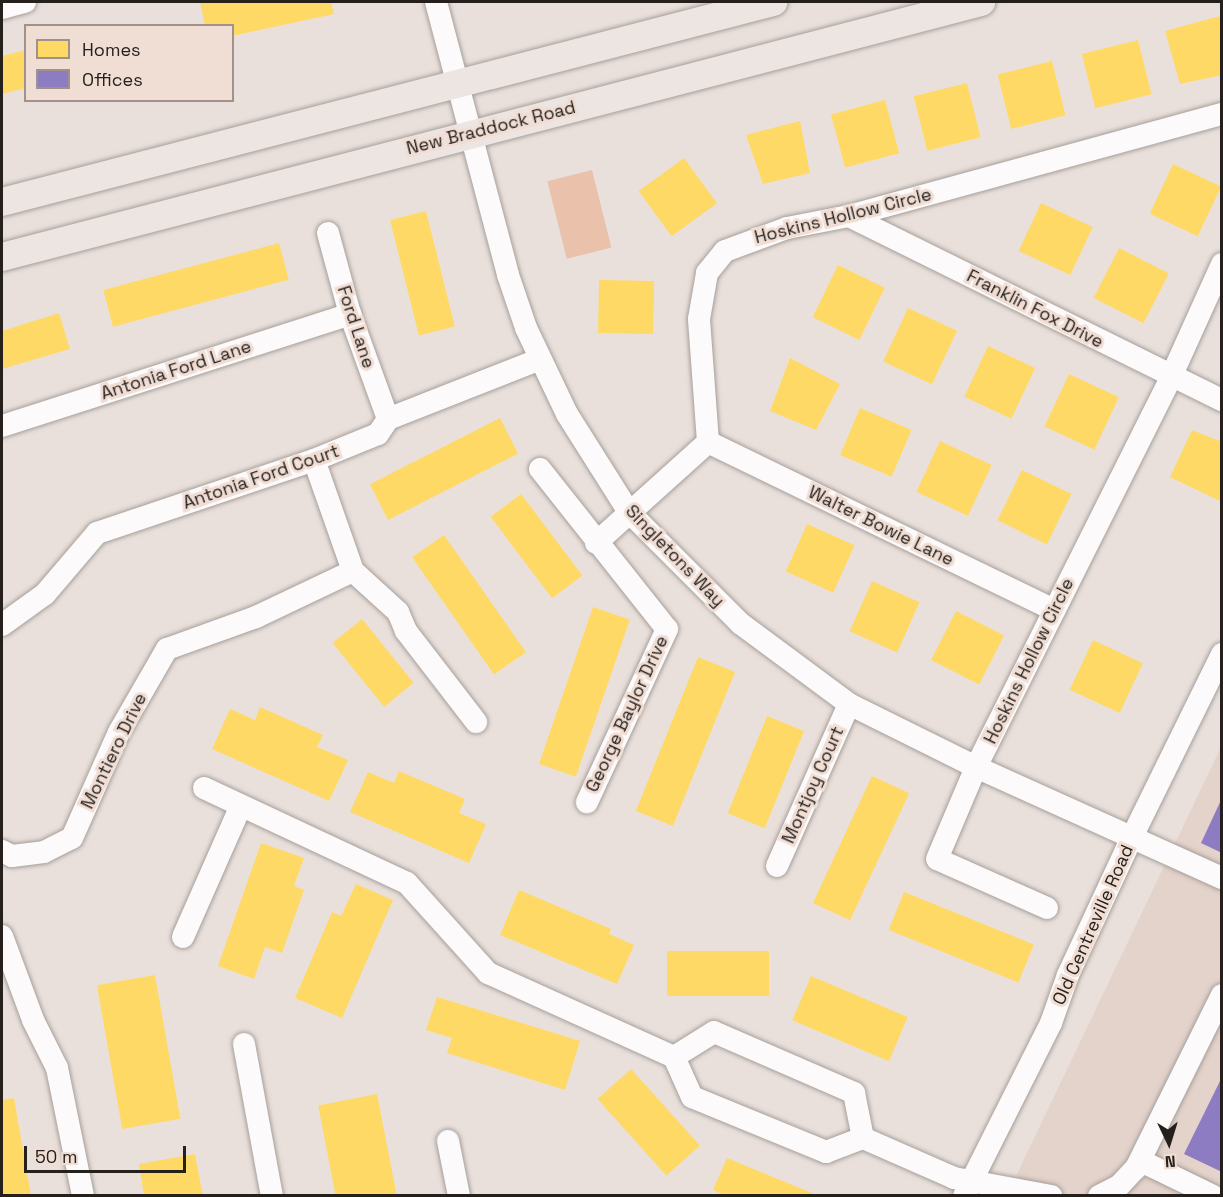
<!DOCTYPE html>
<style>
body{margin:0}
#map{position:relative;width:1223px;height:1197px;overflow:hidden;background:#eae0db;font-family:"Space Grotesk",sans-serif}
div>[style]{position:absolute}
.built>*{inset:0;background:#e4d3ca}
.green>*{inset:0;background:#eac1ab;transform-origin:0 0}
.homes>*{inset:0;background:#ffd966;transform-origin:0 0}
.offices>*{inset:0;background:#8e7cc3}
.roads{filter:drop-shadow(0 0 2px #a69f9b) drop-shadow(0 0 2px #a69f9b)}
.minor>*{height:22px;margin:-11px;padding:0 11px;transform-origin:11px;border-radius:11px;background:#fcfafa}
.major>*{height:28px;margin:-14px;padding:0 14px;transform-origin:14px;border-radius:14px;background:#ede5e1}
span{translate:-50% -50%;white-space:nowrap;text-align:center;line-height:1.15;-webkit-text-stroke:6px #f0ded5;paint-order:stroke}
.street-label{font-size:18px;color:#26201d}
.frame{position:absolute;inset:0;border:3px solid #26201d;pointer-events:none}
.legend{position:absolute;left:24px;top:24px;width:210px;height:78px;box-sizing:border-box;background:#f0ded5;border:2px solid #9f928b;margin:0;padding:8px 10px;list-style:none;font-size:18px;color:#26201d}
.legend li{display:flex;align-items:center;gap:12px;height:30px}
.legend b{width:30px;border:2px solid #9f928b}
.north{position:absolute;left:1139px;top:1113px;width:60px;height:60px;-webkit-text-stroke:4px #f0ded5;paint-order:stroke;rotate:176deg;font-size:16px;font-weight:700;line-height:24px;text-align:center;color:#26201d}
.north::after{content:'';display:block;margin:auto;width:21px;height:27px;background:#26201d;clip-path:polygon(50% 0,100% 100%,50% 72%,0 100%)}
.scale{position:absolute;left:24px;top:1146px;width:162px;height:27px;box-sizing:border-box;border:3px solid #26201d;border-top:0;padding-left:8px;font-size:18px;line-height:21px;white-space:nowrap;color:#26201d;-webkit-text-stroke:4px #f0ded5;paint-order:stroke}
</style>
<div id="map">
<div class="built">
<i style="clip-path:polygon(1221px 747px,1221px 1195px,1056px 1195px,1016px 1176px)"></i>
</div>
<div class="green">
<i style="left:592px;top:170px;width:80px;height:46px;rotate:76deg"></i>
</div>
<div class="homes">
<i style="clip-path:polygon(200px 2px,331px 2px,334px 14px,232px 36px,232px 26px,205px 26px)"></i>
<i style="clip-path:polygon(1220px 16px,1222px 75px,1180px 84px,1165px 31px)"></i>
<i style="left:1138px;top:40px;width:56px;height:58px;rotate:76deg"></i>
<i style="clip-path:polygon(26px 50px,26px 88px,2px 94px,2px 56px)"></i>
<i style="left:1052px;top:61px;width:56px;height:56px;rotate:76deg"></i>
<i style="left:967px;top:83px;width:56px;height:55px;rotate:76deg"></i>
<i style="left:885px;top:100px;width:55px;height:56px;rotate:75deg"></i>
<i style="clip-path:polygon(800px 121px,810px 173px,763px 184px,746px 135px)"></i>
<i style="left:684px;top:158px;width:56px;height:56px;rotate:54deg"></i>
<i style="left:1173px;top:164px;width:53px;height:55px;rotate:25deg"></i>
<i style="left:1041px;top:203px;width:57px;height:53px;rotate:25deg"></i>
<i style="left:426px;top:211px;width:119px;height:37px;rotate:76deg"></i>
<i style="left:279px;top:243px;width:38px;height:182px;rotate:75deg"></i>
<i style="left:1119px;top:248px;width:56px;height:56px;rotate:27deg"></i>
<i style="left:838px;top:265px;width:52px;height:58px;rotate:26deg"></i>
<i style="left:599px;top:280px;width:55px;height:53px;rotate:1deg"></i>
<i style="left:908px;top:308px;width:54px;height:59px;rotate:25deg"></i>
<i style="clip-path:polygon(59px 313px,70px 349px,2px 369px,2px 331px)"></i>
<i style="left:988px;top:346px;width:52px;height:56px;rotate:25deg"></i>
<i style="clip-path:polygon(790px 358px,840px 384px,816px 430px,770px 411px)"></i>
<i style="left:1069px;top:374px;width:55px;height:58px;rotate:25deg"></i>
<i style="left:860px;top:408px;width:56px;height:51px;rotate:23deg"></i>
<i style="left:500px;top:418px;width:40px;height:146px;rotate:63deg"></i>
<i style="clip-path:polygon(1192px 430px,1222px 442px,1220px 501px,1170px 477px)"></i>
<i style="left:940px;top:441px;width:57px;height:56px;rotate:25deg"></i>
<i style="left:1022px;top:470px;width:55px;height:56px;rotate:26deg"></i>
<i style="left:521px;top:494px;width:102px;height:38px;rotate:53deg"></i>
<i style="left:807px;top:524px;width:52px;height:52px;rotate:24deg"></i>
<i style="left:444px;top:535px;width:143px;height:39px;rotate:55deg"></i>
<i style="left:872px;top:581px;width:52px;height:55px;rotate:24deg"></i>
<i style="left:593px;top:607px;width:39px;height:166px;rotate:19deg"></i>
<i style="left:956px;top:611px;width:54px;height:55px;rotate:27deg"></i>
<i style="left:362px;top:619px;width:82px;height:38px;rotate:51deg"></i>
<i style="left:1093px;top:640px;width:55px;height:55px;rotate:25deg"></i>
<i style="left:698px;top:657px;width:40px;height:166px;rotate:22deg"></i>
<i style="clip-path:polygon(260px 707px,323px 735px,317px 747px,348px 760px,329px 801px,212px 749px,230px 709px,255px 720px)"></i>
<i style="left:767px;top:716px;width:40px;height:105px;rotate:22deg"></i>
<i style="clip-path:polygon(399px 771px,465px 799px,459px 813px,486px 824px,469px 863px,350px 812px,368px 772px,394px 783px)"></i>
<i style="left:872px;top:776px;width:41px;height:140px;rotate:25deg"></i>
<i style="clip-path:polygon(261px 843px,304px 858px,294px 886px,304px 890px,282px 953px,265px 947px,254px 979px,218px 966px)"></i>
<i style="clip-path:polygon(356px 884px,393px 900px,342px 1018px,295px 998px,332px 912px,341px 916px)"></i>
<i style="clip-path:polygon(519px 890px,611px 929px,609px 934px,634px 945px,617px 984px,500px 935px)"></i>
<i style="left:904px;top:892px;width:140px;height:41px;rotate:22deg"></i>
<i style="left:769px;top:951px;width:45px;height:102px;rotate:90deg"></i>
<i style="left:155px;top:975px;width:146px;height:59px;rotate:80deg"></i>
<i style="left:811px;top:976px;width:105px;height:48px;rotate:23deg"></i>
<i style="clip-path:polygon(437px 997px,580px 1041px,565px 1090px,447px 1053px,452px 1038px,426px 1030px)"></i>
<i style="left:631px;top:1069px;width:103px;height:45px;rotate:48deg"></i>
<i style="left:377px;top:1094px;width:104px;height:60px;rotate:79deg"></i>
<i style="clip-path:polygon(14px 1098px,31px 1196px,2px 1196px,2px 1100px)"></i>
<i style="clip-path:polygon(195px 1154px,203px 1196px,144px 1196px,139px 1164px)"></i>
<i style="clip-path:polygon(727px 1158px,817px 1195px,817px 1196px,726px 1196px,713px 1190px)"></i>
</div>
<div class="offices">
<i style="clip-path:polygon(1222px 798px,1222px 853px,1201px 843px)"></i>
<i style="clip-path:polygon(1222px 1077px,1222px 1172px,1184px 1154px)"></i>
</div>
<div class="roads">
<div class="minor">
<i style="left:436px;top:2px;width:282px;rotate:75.2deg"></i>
<i style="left:508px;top:275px;width:56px;rotate:71.2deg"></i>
<i style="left:526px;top:328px;width:95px;rotate:64.5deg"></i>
<i style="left:567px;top:414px;width:116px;rotate:57.7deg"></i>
<i style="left:629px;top:512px;width:158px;rotate:45deg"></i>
<i style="left:741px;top:624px;width:134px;rotate:36.5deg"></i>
<i style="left:849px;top:704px;width:142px;rotate:26.4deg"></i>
<i style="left:976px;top:767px;width:270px;rotate:24.3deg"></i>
<i style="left:2px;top:8px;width:24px;rotate:-15deg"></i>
<i style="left:849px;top:216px;width:416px;rotate:26.3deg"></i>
<i style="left:328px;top:233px;width:84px;rotate:74.8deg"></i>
<i style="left:350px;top:314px;width:112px;rotate:70.1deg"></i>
<i style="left:2px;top:426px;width:366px;rotate:-17.8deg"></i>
<i style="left:708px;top:442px;width:385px;rotate:25.9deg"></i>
<i style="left:314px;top:460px;width:118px;rotate:70.6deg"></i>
<i style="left:353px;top:571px;width:61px;rotate:42.3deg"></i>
<i style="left:398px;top:612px;width:21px;rotate:67deg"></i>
<i style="left:406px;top:631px;width:115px;rotate:52.4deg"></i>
<i style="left:540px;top:469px;width:204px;rotate:51.6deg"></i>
<i style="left:667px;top:629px;width:191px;rotate:114.8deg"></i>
<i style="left:596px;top:543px;width:151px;rotate:-42deg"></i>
<i style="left:708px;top:442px;width:123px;rotate:-94.2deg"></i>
<i style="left:699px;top:319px;width:47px;rotate:-80.1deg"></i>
<i style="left:707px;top:273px;width:28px;rotate:-51deg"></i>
<i style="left:725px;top:251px;width:66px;rotate:-20.4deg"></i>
<i style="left:787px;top:228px;width:63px;rotate:-11deg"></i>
<i style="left:849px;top:216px;width:387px;rotate:-15.3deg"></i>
<i style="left:2px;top:625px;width:53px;rotate:-35.8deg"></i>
<i style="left:45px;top:594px;width:80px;rotate:-49.6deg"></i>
<i style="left:97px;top:533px;width:229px;rotate:-18.6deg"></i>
<i style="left:314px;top:460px;width:69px;rotate:-22.1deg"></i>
<i style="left:378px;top:434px;width:18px;rotate:-56deg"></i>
<i style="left:388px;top:419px;width:163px;rotate:-21.5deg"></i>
<i style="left:204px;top:788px;width:224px;rotate:25.1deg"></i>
<i style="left:407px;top:883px;width:121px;rotate:48deg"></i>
<i style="left:488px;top:973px;width:204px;rotate:24.3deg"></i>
<i style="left:674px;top:1057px;width:44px;rotate:65.8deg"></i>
<i style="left:692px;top:1097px;width:145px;rotate:22.3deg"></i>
<i style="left:826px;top:1152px;width:40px;rotate:-21deg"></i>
<i style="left:863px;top:1138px;width:99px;rotate:23.7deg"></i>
<i style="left:954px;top:1178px;width:99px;rotate:10.5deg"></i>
<i style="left:2px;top:851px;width:11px;rotate:27deg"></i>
<i style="left:12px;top:856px;width:32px;rotate:-7deg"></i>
<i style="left:44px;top:852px;width:31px;rotate:-27deg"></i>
<i style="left:72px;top:838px;width:116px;rotate:-66.1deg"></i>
<i style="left:119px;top:732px;width:96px;rotate:-60deg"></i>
<i style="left:167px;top:649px;width:95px;rotate:-19.8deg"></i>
<i style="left:256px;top:617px;width:107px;rotate:-25.4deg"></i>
<i style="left:777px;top:866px;width:177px;rotate:-66deg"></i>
<i style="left:1047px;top:908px;width:120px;rotate:-156deg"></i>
<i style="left:937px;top:859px;width:100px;rotate:-67deg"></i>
<i style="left:976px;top:767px;width:436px;rotate:-63.4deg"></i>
<i style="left:1171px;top:377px;width:124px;rotate:-65.7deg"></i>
<i style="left:2px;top:936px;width:90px;rotate:69.7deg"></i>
<i style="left:33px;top:1020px;width:54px;rotate:63.4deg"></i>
<i style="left:57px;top:1068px;width:131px;rotate:78.5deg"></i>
<i style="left:183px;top:937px;width:141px;rotate:-66.2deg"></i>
<i style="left:244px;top:1044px;width:155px;rotate:79.6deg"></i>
<i style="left:674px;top:1057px;width:47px;rotate:-32deg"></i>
<i style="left:714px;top:1032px;width:153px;rotate:23.5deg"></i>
<i style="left:854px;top:1093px;width:46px;rotate:78.7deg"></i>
<i style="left:448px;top:1141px;width:56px;rotate:78.7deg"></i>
<i style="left:1141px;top:1161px;width:80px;rotate:25.9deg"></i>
<i style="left:964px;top:1196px;width:194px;rotate:-63.3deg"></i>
<i style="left:1051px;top:1023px;width:51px;rotate:-70.5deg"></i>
<i style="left:1068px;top:975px;width:152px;rotate:-65.1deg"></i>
<i style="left:1132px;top:837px;width:204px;rotate:-63.8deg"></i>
<i style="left:1099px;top:1196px;width:22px;rotate:-27deg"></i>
<i style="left:1119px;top:1186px;width:25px;rotate:-47deg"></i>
<i style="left:1136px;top:1168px;width:193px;rotate:-63.6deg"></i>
</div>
<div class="major">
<i style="left:2px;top:202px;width:797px;rotate:-14.54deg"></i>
<i style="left:2px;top:257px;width:1012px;rotate:-14.6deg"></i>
</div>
</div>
<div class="street-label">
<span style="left:491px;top:128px;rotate:-14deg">New Braddock Road</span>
<span style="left:843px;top:216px;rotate:-14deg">Hoskins Hollow Circle</span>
<span style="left:1035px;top:309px;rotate:27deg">Franklin Fox Drive</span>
<span style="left:356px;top:327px;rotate:72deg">Ford Lane</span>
<span style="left:176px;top:370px;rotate:-18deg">Antonia Ford Lane</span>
<span style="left:261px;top:477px;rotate:-19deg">Antonia Ford Court</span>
<span style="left:881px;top:526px;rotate:26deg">Walter Bowie Lane</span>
<span style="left:675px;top:556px;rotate:46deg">Singletons Way</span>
<span style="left:1029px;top:661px;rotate:-64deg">Hoskins Hollow Circle</span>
<span style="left:627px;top:714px;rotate:-65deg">George Baylor Drive</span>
<span style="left:114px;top:751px;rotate:-64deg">Montiero Drive</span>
<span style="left:813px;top:785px;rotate:-66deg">Montjoy Court</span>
<span style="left:1093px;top:925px;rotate:-66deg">Old Centreville Road</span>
</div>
<div class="frame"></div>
<ul class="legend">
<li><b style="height:16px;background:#ffd966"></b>Homes</li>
<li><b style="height:16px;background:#8e7cc3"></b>Offices</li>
</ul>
<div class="north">N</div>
<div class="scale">50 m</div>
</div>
